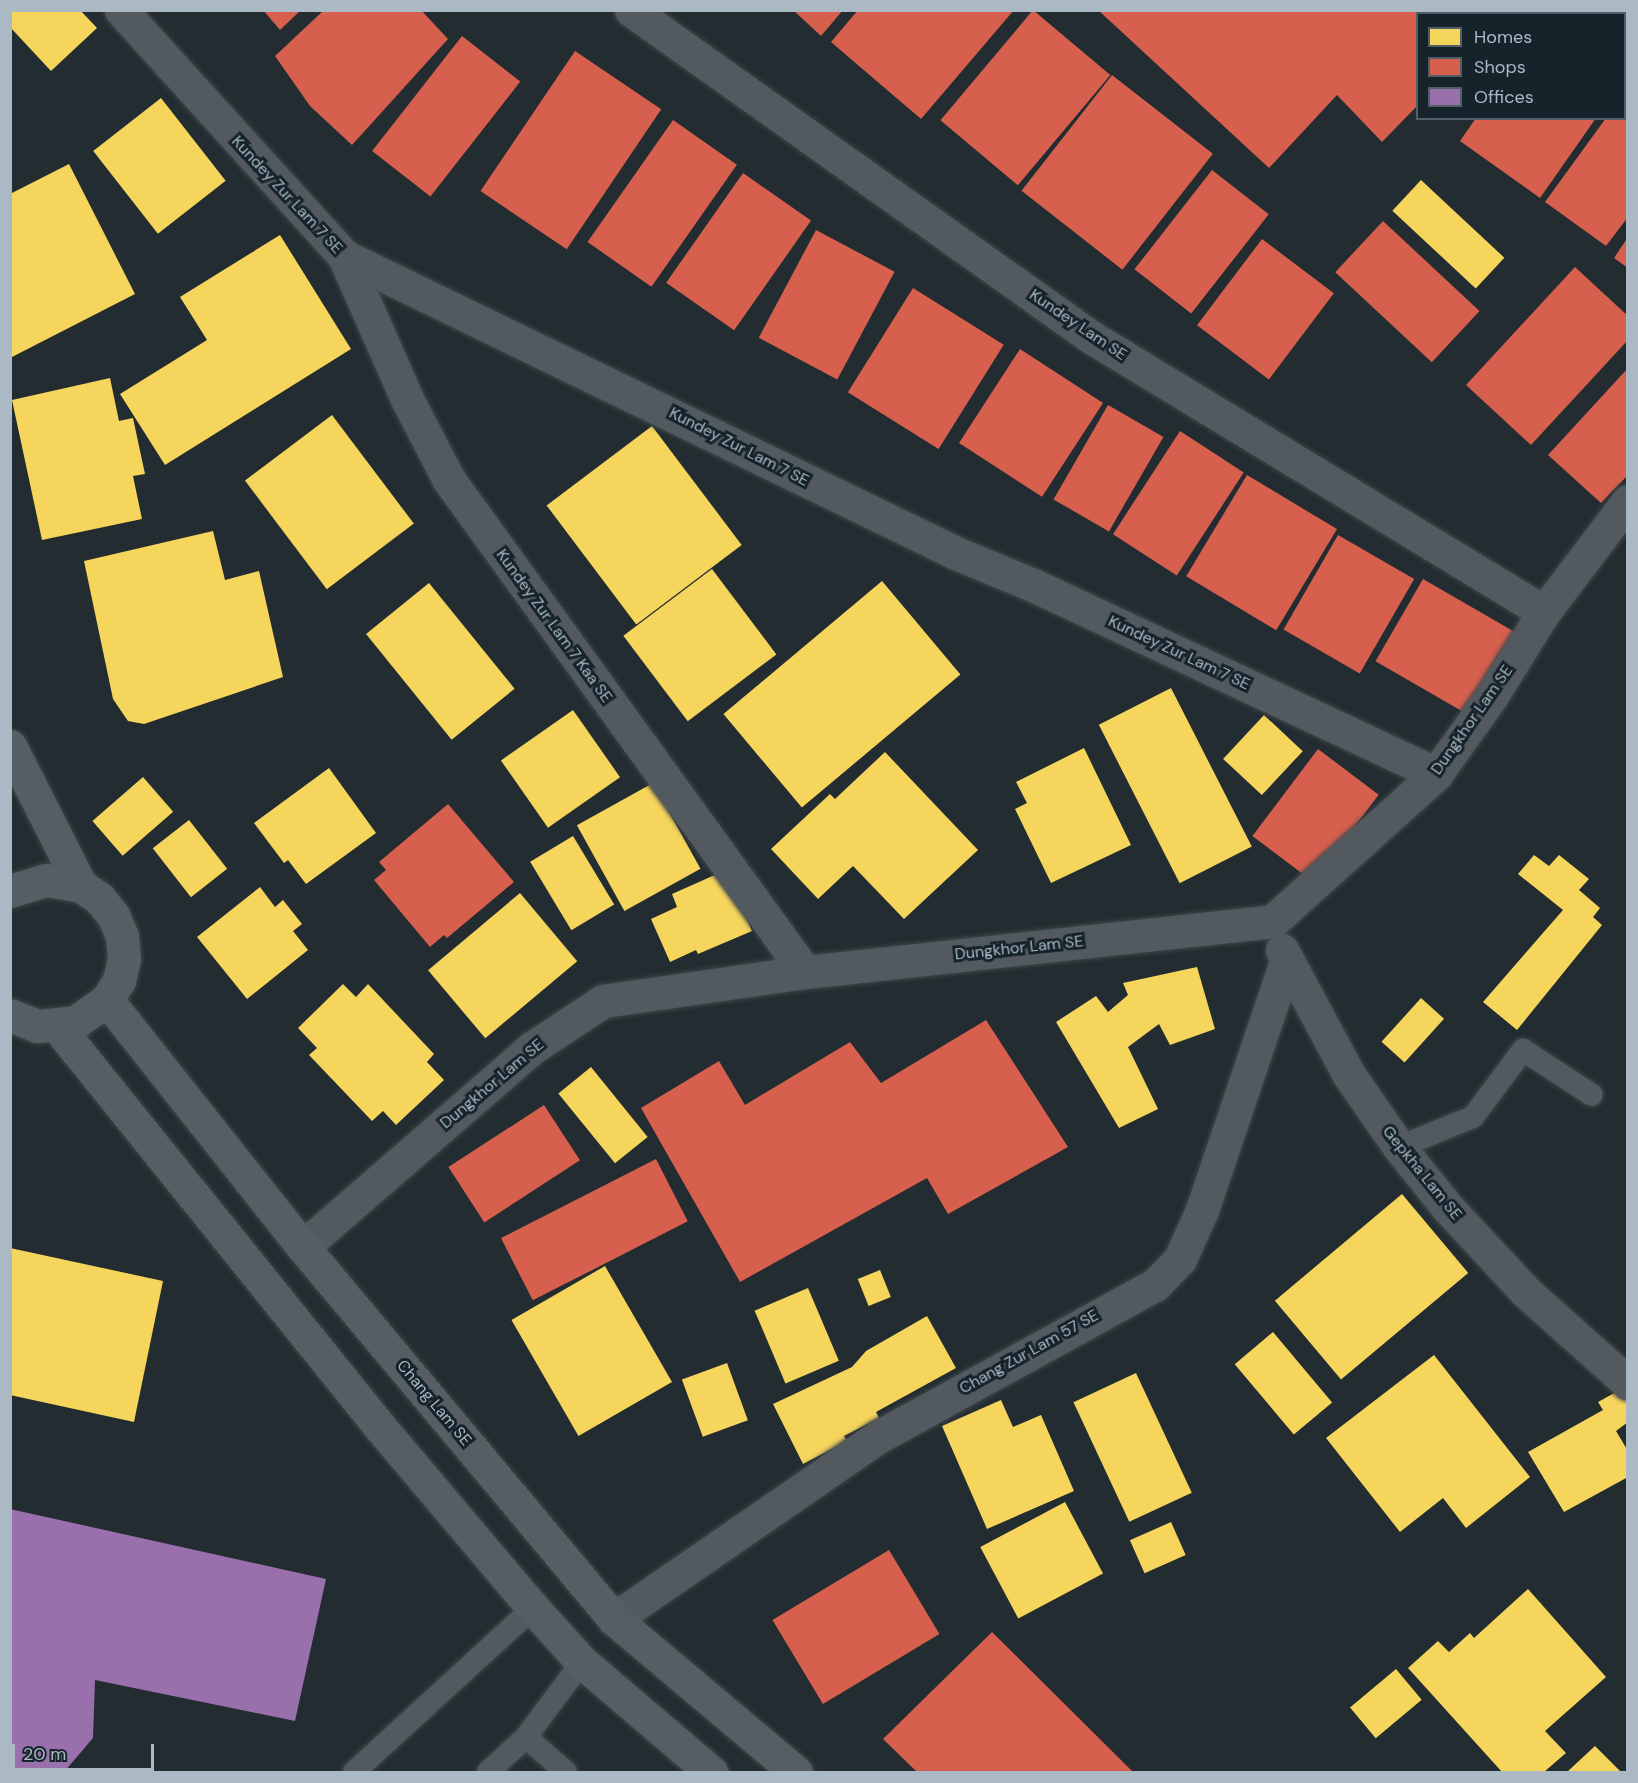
<!DOCTYPE html>
<style>
body{margin:0}
#map{position:relative;width:1638px;height:1783px;overflow:hidden;background:#232c30;font-family:"DM Sans",sans-serif}
div>[style]{position:absolute}
.homes>*{inset:0;background:#f6d55c;transform-origin:0 0}
.shops>*{inset:0;background:#d6604d;transform-origin:0 0}
.offices>*{inset:0;background:#9970ab}
.roads{filter:drop-shadow(0 0 2px #40474b) drop-shadow(0 0 2px #40474b)}
.service>*{height:22px;margin:-11px;padding:0 11px;transform-origin:11px;border-radius:11px;background:#525a60}
.minor>*{height:33px;margin:-16.5px;padding:0 16.5px;transform-origin:16.5px;border-radius:16.5px;background:#525a60}
.secondary>*{height:33px;margin:-16.5px;padding:0 16.5px;transform-origin:16.5px;border-radius:16.5px;background:#565e64}
span{translate:-50% -50%;white-space:nowrap;text-align:center;line-height:1.15;-webkit-text-stroke:6px #17232b;paint-order:stroke}
.street-label{font-size:16px;color:#aab9c4}
.frame{position:absolute;inset:0;border:12px solid #aab9c4;pointer-events:none}
.legend{position:absolute;left:1416px;top:12px;width:210px;height:108px;box-sizing:border-box;background:#17232b;border:2px solid #525f68;margin:0;padding:8px 10px;list-style:none;font-size:18px;color:#aab9c4}
.legend li{display:flex;align-items:center;gap:12px;height:30px}
.legend b{width:30px;border:2px solid #525f68}
.scale{position:absolute;left:12px;top:1744px;width:142px;height:27px;box-sizing:border-box;border:3px solid #aab9c4;border-top:0;padding-left:8px;font-size:18px;line-height:21px;white-space:nowrap;color:#aab9c4;-webkit-text-stroke:4px #17232b;paint-order:stroke}
</style>
<div id="map">
<div class="homes">
<i style="clip-path:polygon(10px 10px,80px 10px,97px 28px,51px 71px,10px 27px)"></i>
<i style="left:161px;top:98px;width:105px;height:86px;rotate:52deg"></i>
<i style="clip-path:polygon(69px 164px,135px 294px,10px 358px,10px 194px)"></i>
<i style="left:1421px;top:180px;width:114px;height:42px;rotate:43deg"></i>
<i style="clip-path:polygon(280px 235px,351px 349px,165px 465px,120px 394px,207px 340px,180px 297px)"></i>
<i style="clip-path:polygon(110px 378px,119px 421px,133px 418px,145px 474px,133px 476px,142px 519px,42px 540px,12px 400px)"></i>
<i style="left:332px;top:415px;width:136px;height:109px;rotate:53deg"></i>
<i style="left:652px;top:426px;width:149px;height:132px;rotate:53deg"></i>
<i style="clip-path:polygon(213px 531px,225px 580px,259px 571px,283px 677px,144px 724px,128px 721px,113px 699px,84px 561px)"></i>
<i style="left:712px;top:569px;width:107px;height:111px;rotate:53deg"></i>
<i style="left:882px;top:581px;width:122px;height:207px;rotate:50deg"></i>
<i style="left:429px;top:583px;width:136px;height:81px;rotate:51deg"></i>
<i style="left:1171px;top:688px;width:178px;height:81px;rotate:63deg"></i>
<i style="left:573px;top:710px;width:82px;height:88px;rotate:55deg"></i>
<i style="left:1264px;top:715px;width:53px;height:60px;rotate:43deg"></i>
<i style="clip-path:polygon(1084px 748px,1131px 845px,1051px 883px,1015px 809px,1027px 803px,1016px 782px)"></i>
<i style="clip-path:polygon(885px 752px,978px 850px,904px 919px,853px 866px,818px 899px,771px 849px,830px 794px,835px 799px)"></i>
<i style="clip-path:polygon(329px 768px,376px 833px,306px 884px,288px 860px,284px 863px,254px 823px)"></i>
<i style="left:143px;top:777px;width:46px;height:67px;rotate:49deg"></i>
<i style="left:653px;top:783px;width:98px;height:87px;rotate:61deg"></i>
<i style="left:189px;top:820px;width:62px;height:46px;rotate:52deg"></i>
<i style="left:573px;top:836px;width:80px;height:50px;rotate:59deg"></i>
<i style="clip-path:polygon(1534px 855px,1549px 866px,1559px 855px,1589px 879px,1579px 890px,1600px 908px,1593px 917px,1602px 925px,1517px 1030px,1483px 1002px,1563px 910px,1518px 874px)"></i>
<i style="clip-path:polygon(726px 870px,752px 931px,698px 954px,696px 950px,670px 962px,651px 919px,677px 907px,672px 894px)"></i>
<i style="clip-path:polygon(260px 887px,275px 907px,283px 900px,302px 924px,293px 931px,308px 950px,247px 999px,197px 937px)"></i>
<i style="left:520px;top:893px;width:89px;height:120px;rotate:50deg"></i>
<i style="clip-path:polygon(1197px 967px,1215px 1029px,1170px 1045px,1159px 1024px,1128px 1047px,1158px 1109px,1119px 1128px,1056px 1022px,1096px 996px,1108px 1012px,1128px 995px,1123px 983px)"></i>
<i style="clip-path:polygon(343px 984px,356px 997px,368px 984px,434px 1054px,427px 1062px,444px 1080px,396px 1125px,383px 1111px,372px 1121px,309px 1055px,317px 1048px,298px 1028px)"></i>
<i style="left:1421px;top:998px;width:31px;height:59px;rotate:42deg"></i>
<i style="left:591px;top:1067px;width:90px;height:42px;rotate:51deg"></i>
<i style="left:1402px;top:1194px;width:103px;height:166px;rotate:50deg"></i>
<i style="clip-path:polygon(10px 1248px,163px 1281px,134px 1422px,10px 1395px)"></i>
<i style="left:605px;top:1266px;width:134px;height:108px;rotate:60deg"></i>
<i style="left:880px;top:1270px;width:29px;height:24px;rotate:68deg"></i>
<i style="left:808px;top:1288px;width:79px;height:58px;rotate:67deg"></i>
<i style="clip-path:polygon(927px 1316px,956px 1368px,876px 1412px,879px 1418px,844px 1436px,847px 1441px,803px 1464px,773px 1404px,852px 1367px,866px 1351px)"></i>
<i style="left:1273px;top:1332px;width:92px;height:50px;rotate:50deg"></i>
<i style="clip-path:polygon(1434px 1355px,1530px 1477px,1466px 1528px,1443px 1498px,1400px 1532px,1326px 1438px)"></i>
<i style="left:727px;top:1363px;width:61px;height:48px;rotate:70deg"></i>
<i style="left:1136px;top:1373px;width:132px;height:69px;rotate:65deg"></i>
<i style="clip-path:polygon(1616px 1392px,1628px 1397px,1628px 1422px,1616px 1431px,1628px 1451px,1628px 1477px,1564px 1512px,1528px 1452px,1603px 1410px,1598px 1402px)"></i>
<i style="clip-path:polygon(1001px 1400px,1013px 1427px,1041px 1415px,1074px 1491px,987px 1529px,942px 1426px)"></i>
<i style="left:1065px;top:1502px;width:81px;height:96px;rotate:62deg"></i>
<i style="left:1171px;top:1522px;width:36px;height:45px;rotate:66deg"></i>
<i style="clip-path:polygon(1528px 1589px,1606px 1677px,1545px 1731px,1566px 1753px,1544px 1772px,1502px 1772px,1408px 1668px,1438px 1641px,1449px 1652px,1470px 1633px,1474px 1638px)"></i>
<i style="left:1396px;top:1669px;width:40px;height:60px;rotate:50deg"></i>
<i style="clip-path:polygon(1595px 1746px,1621px 1772px,1567px 1772px)"></i>
</div>
<div class="shops">
<i style="clip-path:polygon(263px 10px,301px 10px,280px 30px)"></i>
<i style="clip-path:polygon(324px 10px,421px 10px,448px 39px,352px 145px,310px 106px,275px 56px)"></i>
<i style="clip-path:polygon(793px 10px,843px 10px,821px 36px)"></i>
<i style="clip-path:polygon(858px 10px,1014px 10px,921px 119px,831px 42px)"></i>
<i style="left:1033px;top:10px;width:101px;height:144px;rotate:40deg"></i>
<i style="clip-path:polygon(1098px 10px,1477px 10px,1418px 14px,1418px 105px,1382px 142px,1337px 95px,1269px 168px)"></i>
<i style="clip-path:polygon(1551px 10px,1628px 10px,1628px 36px,1624px 14px)"></i>
<i style="left:462px;top:36px;width:74px;height:146px;rotate:38deg"></i>
<i style="left:575px;top:51px;width:104px;height:169px;rotate:34deg"></i>
<i style="left:1112px;top:75px;width:128px;height:147px;rotate:38deg"></i>
<i style="clip-path:polygon(1628px 89px,1628px 217px,1606px 246px,1545px 202px,1606px 118px,1624px 118px)"></i>
<i style="clip-path:polygon(1476px 118px,1596px 118px,1540px 198px,1460px 141px)"></i>
<i style="left:673px;top:120px;width:78px;height:149px;rotate:35deg"></i>
<i style="left:1212px;top:170px;width:72px;height:126px;rotate:38deg"></i>
<i style="left:743px;top:173px;width:83px;height:134px;rotate:35deg"></i>
<i style="left:1383px;top:221px;width:132px;height:70px;rotate:43deg"></i>
<i style="left:816px;top:230px;width:89px;height:122px;rotate:28deg"></i>
<i style="clip-path:polygon(1628px 237px,1628px 268px,1614px 258px)"></i>
<i style="left:1262px;top:239px;width:90px;height:108px;rotate:37deg"></i>
<i style="clip-path:polygon(1575px 267px,1628px 316px,1628px 340px,1531px 445px,1466px 385px)"></i>
<i style="left:913px;top:288px;width:107px;height:123px;rotate:32deg"></i>
<i style="left:1020px;top:349px;width:99px;height:112px;rotate:33deg"></i>
<i style="clip-path:polygon(1628px 368px,1628px 475px,1601px 503px,1548px 455px)"></i>
<i style="left:1108px;top:405px;width:64px;height:109px;rotate:30deg"></i>
<i style="left:1180px;top:431px;width:76px;height:123px;rotate:33deg"></i>
<i style="left:1247px;top:475px;width:105px;height:118px;rotate:31deg"></i>
<i style="left:1338px;top:535px;width:88px;height:109px;rotate:30deg"></i>
<i style="left:1423px;top:579px;width:110px;height:95px;rotate:30deg"></i>
<i style="left:1318px;top:749px;width:76px;height:109px;rotate:37deg"></i>
<i style="clip-path:polygon(448px 804px,514px 882px,447px 938px,444px 935px,430px 947px,374px 880px,386px 870px,379px 862px)"></i>
<i style="clip-path:polygon(986px 1020px,1068px 1147px,948px 1214px,927px 1178px,740px 1282px,641px 1108px,719px 1061px,745px 1105px,850px 1042px,881px 1083px)"></i>
<i style="left:544px;top:1105px;width:66px;height:114px;rotate:57deg"></i>
<i style="left:656px;top:1159px;width:70px;height:174px;rotate:63deg"></i>
<i style="left:889px;top:1550px;width:98px;height:136px;rotate:59deg"></i>
<i style="clip-path:polygon(992px 1632px,1133px 1772px,917px 1772px,883px 1739px)"></i>
</div>
<div class="offices">
<i style="clip-path:polygon(10px 1509px,326px 1579px,295px 1721px,95px 1680px,93px 1738px,64px 1772px,10px 1772px)"></i>
</div>
<div class="roads">
<div class="service">
<i style="left:1399px;top:1147px;width:80px;rotate:-22.1deg"></i>
<i style="left:1473px;top:1117px;width:84px;rotate:-53.3deg"></i>
<i style="left:1523px;top:1050px;width:82px;rotate:33.1deg"></i>
<i style="left:526px;top:1737px;width:53px;rotate:41.2deg"></i>
<i style="left:354px;top:1772px;width:243px;rotate:-42.5deg"></i>
<i style="left:488px;top:1772px;width:52px;rotate:-42.6deg"></i>
<i style="left:526px;top:1737px;width:94px;rotate:-53.3deg"></i>
</div>
<div class="minor">
<i style="left:121px;top:10px;width:332px;rotate:47.8deg"></i>
<i style="left:344px;top:256px;width:680px;rotate:25.89deg"></i>
<i style="left:956px;top:553px;width:83px;rotate:22.6deg"></i>
<i style="left:1033px;top:585px;width:445px;rotate:25.1deg"></i>
<i style="left:631px;top:10px;width:564px;rotate:35.41deg"></i>
<i style="left:1091px;top:337px;width:530px;rotate:31.26deg"></i>
<i style="left:344px;top:256px;width:156px;rotate:66.2deg"></i>
<i style="left:407px;top:399px;width:91px;rotate:62.6deg"></i>
<i style="left:449px;top:480px;width:607px;rotate:54.11deg"></i>
<i style="left:1282px;top:950px;width:142px;rotate:61.8deg"></i>
<i style="left:1349px;top:1075px;width:88px;rotate:55.2deg"></i>
<i style="left:1399px;top:1147px;width:78px;rotate:51.2deg"></i>
<i style="left:1448px;top:1208px;width:115px;rotate:47.1deg"></i>
<i style="left:1526px;top:1292px;width:137px;rotate:41.7deg"></i>
<i style="left:303px;top:1247px;width:303px;rotate:-41deg"></i>
<i style="left:532px;top:1048px;width:85px;rotate:-33.5deg"></i>
<i style="left:603px;top:1001px;width:204px;rotate:-8.2deg"></i>
<i style="left:805px;top:972px;width:471px;rotate:-6.2deg"></i>
<i style="left:1273px;top:921px;width:219px;rotate:-42deg"></i>
<i style="left:1436px;top:774px;width:95px;rotate:-54.5deg"></i>
<i style="left:1491px;top:697px;width:100px;rotate:-58.1deg"></i>
<i style="left:1544px;top:612px;width:139px;rotate:-52.9deg"></i>
<i style="left:614px;top:1619px;width:321px;rotate:-34.6deg"></i>
<i style="left:878px;top:1437px;width:316px;rotate:-28.8deg"></i>
<i style="left:1155px;top:1285px;width:36px;rotate:-46deg"></i>
<i style="left:1180px;top:1259px;width:54px;rotate:-65.8deg"></i>
<i style="left:1202px;top:1210px;width:262px;rotate:-71.3deg"></i>
</div>
<div class="secondary">
<i style="left:10px;top:746px;width:157px;rotate:63.1deg"></i>
<i style="left:10px;top:891px;width:37px;rotate:-17deg"></i>
<i style="left:45px;top:880px;width:36px;rotate:9deg"></i>
<i style="left:81px;top:886px;width:22px;rotate:34deg"></i>
<i style="left:99px;top:898px;width:22px;rotate:51deg"></i>
<i style="left:113px;top:915px;width:23px;rotate:67deg"></i>
<i style="left:122px;top:936px;width:23px;rotate:85deg"></i>
<i style="left:124px;top:959px;width:22px;rotate:103deg"></i>
<i style="left:119px;top:980px;width:23px;rotate:121deg"></i>
<i style="left:107px;top:1000px;width:38px;rotate:145deg"></i>
<i style="left:76px;top:1022px;width:39px;rotate:174deg"></i>
<i style="left:37px;top:1026px;width:29px;rotate:-158deg"></i>
<i style="left:107px;top:1000px;width:315px;rotate:51.6deg"></i>
<i style="left:303px;top:1247px;width:485px;rotate:50.1deg"></i>
<i style="left:614px;top:1619px;width:238px;rotate:40.1deg"></i>
<i style="left:57px;top:1026px;width:515px;rotate:51.15deg"></i>
<i style="left:380px;top:1427px;width:237px;rotate:49.8deg"></i>
<i style="left:533px;top:1608px;width:73px;rotate:47.8deg"></i>
<i style="left:582px;top:1662px;width:170px;rotate:40.5deg"></i>
</div>
</div>
<div class="street-label">
<span style="left:287px;top:195px;rotate:47deg">Kundey Zur Lam 7 SE</span>
<span style="left:1078px;top:325px;rotate:34deg">Kundey Lam SE</span>
<span style="left:739px;top:447px;rotate:27deg">Kundey Zur Lam 7 SE</span>
<span style="left:554px;top:626px;rotate:54deg">Kundey Zur Lam 7 Kaa SE</span>
<span style="left:1179px;top:653px;rotate:25deg">Kundey Zur Lam 7 SE</span>
<span style="left:1472px;top:720px;rotate:-55deg">Dungkhor Lam SE</span>
<span style="left:1019px;top:948px;rotate:-6deg">Dungkhor Lam SE</span>
<span style="left:492px;top:1084px;rotate:-40deg">Dungkhor Lam SE</span>
<span style="left:1422px;top:1173px;rotate:51deg">Gepkha Lam SE</span>
<span style="left:1029px;top:1352px;rotate:-29deg">Chang Zur Lam 57 SE</span>
<span style="left:434px;top:1403px;rotate:50deg">Chang Lam SE</span>
</div>
<div class="frame"></div>
<ul class="legend">
<li><b style="height:16px;background:#f6d55c"></b>Homes</li>
<li><b style="height:16px;background:#d6604d"></b>Shops</li>
<li><b style="height:16px;background:#9970ab"></b>Offices</li>
</ul>
<div class="scale">20 m</div>
</div>
